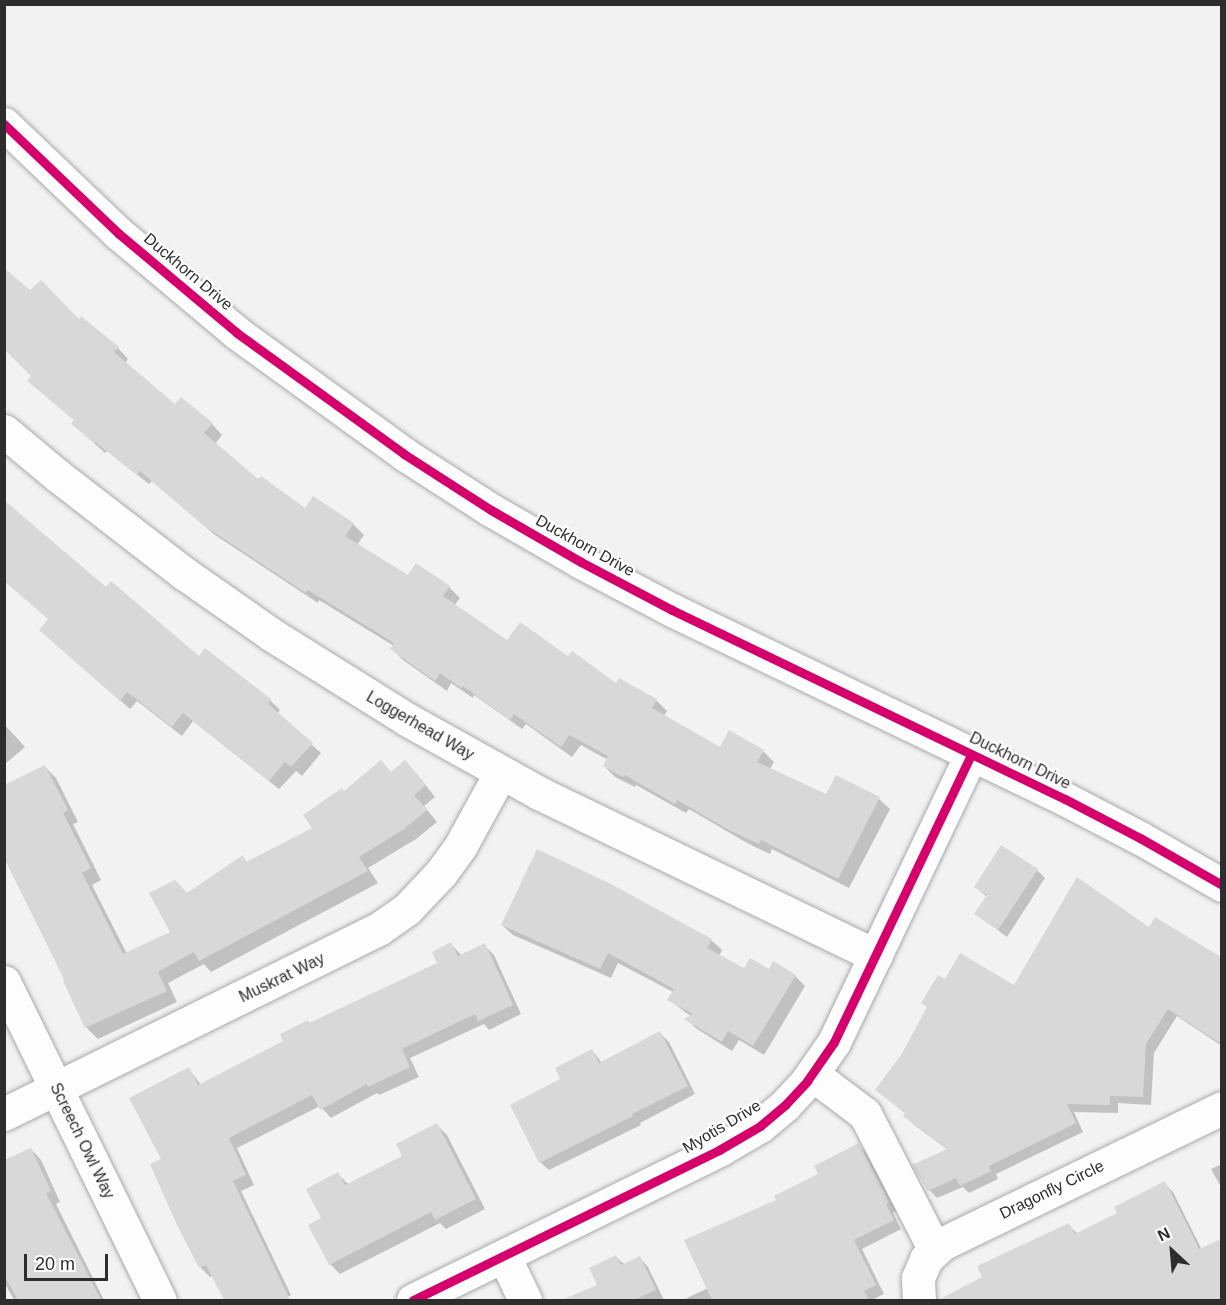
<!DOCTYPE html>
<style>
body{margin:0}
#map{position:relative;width:1226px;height:1305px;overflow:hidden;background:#f1f2f1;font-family:Helvetica,sans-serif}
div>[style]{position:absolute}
.shadow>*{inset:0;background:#0003}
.building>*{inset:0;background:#d8d8d8}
.roads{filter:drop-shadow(0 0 2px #aaa) drop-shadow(0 0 2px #aaa)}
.minor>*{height:33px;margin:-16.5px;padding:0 16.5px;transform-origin:16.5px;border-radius:16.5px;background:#fdfdfd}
.cycleway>*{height:9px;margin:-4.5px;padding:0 4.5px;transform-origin:4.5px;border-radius:4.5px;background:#d6006c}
span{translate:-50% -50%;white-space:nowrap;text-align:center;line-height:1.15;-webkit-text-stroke:4.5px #fff;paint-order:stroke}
.street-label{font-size:16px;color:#2c2d2c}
.frame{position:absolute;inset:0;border:6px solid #2c2d2c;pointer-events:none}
.north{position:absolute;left:1142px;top:1221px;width:60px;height:60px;-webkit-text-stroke:4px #fff;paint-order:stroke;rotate:334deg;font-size:16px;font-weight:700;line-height:24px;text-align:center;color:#2c2d2c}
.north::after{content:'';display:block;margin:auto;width:21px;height:27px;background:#2c2d2c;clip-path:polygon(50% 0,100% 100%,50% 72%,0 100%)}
.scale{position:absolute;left:24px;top:1254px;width:84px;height:27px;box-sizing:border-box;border:3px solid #2c2d2c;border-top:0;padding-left:8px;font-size:18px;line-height:21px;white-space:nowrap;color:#2c2d2c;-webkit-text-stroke:4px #fff;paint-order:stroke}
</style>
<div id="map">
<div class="shadow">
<i style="clip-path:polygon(30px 292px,80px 321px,118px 348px,128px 359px,125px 363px,175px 406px,212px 424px,222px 435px,215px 444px,258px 481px,305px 510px,353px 524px,364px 535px,357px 545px,408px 577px,449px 587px,460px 598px,454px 606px,507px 642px,568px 658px,617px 685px,656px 700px,667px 711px,663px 717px,720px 749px,763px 751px,774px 762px,770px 769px,827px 796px,879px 799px,890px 809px,849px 888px,772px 849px,770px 854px,747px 843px,689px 809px,686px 813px,636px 785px,635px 787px,615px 777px,604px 766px,608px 760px,581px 745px,572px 757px,526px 724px,522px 729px,474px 695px,473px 698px,451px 683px,447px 691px,403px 660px,392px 649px,394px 646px,319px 600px,318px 603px,215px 535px,152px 481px,149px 484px,107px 451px,105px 453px,84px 434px,75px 421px,29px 381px,33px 376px)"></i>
<i style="clip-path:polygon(4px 502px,106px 589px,199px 658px,205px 650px,270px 700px,280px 710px,277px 714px,321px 753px,302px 776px,296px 771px,279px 789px,193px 721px,182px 736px,137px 701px,130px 709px,50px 639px,50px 620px,6px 581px,4px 583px)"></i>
<i style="clip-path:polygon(4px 724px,25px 747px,4px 765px)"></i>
<i style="clip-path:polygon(381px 762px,392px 773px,416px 773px,435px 797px,424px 806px,437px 822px,416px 839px,368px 868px,378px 883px,211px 972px,204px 964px,168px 983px,177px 1002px,98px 1039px,87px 1028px,19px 883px,45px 767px,56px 778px,78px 822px,73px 824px,101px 880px,92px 885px,127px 954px,172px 933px,187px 894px,242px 857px,248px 863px,314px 829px,344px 792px)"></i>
<i style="clip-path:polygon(1037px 870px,1045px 878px,1007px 937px,976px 914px,987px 897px,976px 887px)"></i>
<i style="clip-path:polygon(1155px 919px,1222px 959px,1222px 1046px,1177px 1016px,1154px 1053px,1151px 1105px,1118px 1103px,1118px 1113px,1074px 1112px,1083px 1132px,996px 1174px,998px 1179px,969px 1193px,963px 1187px,937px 1198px,929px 1190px,948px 1150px,913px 1124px,905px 1116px,906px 1114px,877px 1090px,903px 1056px,928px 1008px,923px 1003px,945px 981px,1014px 988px,1150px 929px)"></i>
<i style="clip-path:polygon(502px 925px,711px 940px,722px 950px,719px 956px,744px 970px,795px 976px,805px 986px,764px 1055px,739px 1040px,732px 1051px,697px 1029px,687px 1020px,692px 1017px,669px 1000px,673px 992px,618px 963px,611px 978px,513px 935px)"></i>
<i style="clip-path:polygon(451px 944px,462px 956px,484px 945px,494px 955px,521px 1014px,489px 1030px,484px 1024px,410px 1058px,419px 1077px,379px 1095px,377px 1093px,331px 1118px,320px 1106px,237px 1148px,254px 1185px,241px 1191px,291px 1295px,281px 1300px,226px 1300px,213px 1275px,210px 1277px,200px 1267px,178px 1224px,163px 1160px,189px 1069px,201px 1085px,285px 1042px,308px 1022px,310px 1024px,439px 963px)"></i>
<i style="clip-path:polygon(660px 1033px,669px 1042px,695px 1094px,640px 1123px,641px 1125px,549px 1170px,540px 1162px,562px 1080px,592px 1050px,602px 1063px)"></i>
<i style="clip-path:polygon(437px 1125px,447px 1135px,485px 1209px,446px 1229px,440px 1223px,340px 1274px,330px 1264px,323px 1218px,338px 1174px,348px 1184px,404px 1157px)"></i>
<i style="clip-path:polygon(859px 1145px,867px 1154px,897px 1211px,893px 1213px,901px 1229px,862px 1249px,884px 1294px,872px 1300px,832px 1300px,770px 1268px,786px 1300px,683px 1300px,708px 1288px,778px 1200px,820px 1174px)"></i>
<i style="clip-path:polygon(31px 1149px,41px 1160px,60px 1202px,56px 1204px,104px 1300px,14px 1300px,4px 1282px,4px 1161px)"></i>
<i style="clip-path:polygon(1222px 1164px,1222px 1189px,1211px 1169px)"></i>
<i style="clip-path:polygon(1164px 1183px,1173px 1192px,1202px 1250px,1222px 1241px,1222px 1300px,966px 1300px,961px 1289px,984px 1278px,1068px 1225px,1078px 1234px,1119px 1214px)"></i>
<i style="clip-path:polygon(616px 1257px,625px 1265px,640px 1258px,648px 1267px,664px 1300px,583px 1300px,580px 1294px,599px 1285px)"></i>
</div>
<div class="building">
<i style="clip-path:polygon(4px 268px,30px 290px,41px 280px,79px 319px,81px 316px,119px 347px,114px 352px,175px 404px,181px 397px,213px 423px,204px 433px,258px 479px,261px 476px,305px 508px,313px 496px,354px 523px,345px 536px,408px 575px,416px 563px,450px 586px,443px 596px,507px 640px,520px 622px,568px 656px,572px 651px,616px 683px,619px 678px,657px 699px,652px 708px,720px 747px,729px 730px,764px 750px,757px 762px,826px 794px,836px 775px,880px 797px,838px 879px,761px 840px,759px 844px,729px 830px,677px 800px,675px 804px,625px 775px,623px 777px,603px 766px,608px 756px,569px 735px,561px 747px,514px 714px,510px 720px,463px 686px,461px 688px,440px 673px,435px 681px,390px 649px,394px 643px,308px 590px,306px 593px,203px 525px,140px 471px,137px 475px,95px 442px,94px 443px,71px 424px,74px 420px,27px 381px,31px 376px,4px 349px)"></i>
<i style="clip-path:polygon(4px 500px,106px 587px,111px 581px,199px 656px,205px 648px,271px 699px,268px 704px,313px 743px,291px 767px,285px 762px,269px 781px,183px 713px,172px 727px,127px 692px,120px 701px,39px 630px,48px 619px,4px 581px)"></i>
<i style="clip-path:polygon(381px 760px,391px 772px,405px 760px,426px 785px,414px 795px,427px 810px,404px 829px,359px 857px,368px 871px,199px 961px,194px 952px,158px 972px,167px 991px,85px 1028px,63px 981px,65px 981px,4px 858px,4px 785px,45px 765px,68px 810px,63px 813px,91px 868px,82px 873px,123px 954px,170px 932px,149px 893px,175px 880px,187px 893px,243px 855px,246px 862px,312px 828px,303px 815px,342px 788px,344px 791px)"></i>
<i style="clip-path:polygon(1001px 845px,1038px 869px,998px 930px,974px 914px,987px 895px,974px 887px)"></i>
<i style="clip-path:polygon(537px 849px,611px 884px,712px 939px,707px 948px,744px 968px,750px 958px,769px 969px,773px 961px,796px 975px,753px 1046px,728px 1031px,722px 1042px,684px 1019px,693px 1014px,667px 1000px,674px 989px,608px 953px,600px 969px,501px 925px)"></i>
<i style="clip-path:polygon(1077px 877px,1149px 927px,1155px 917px,1221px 957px,1221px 1044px,1168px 1009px,1146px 1044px,1143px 1097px,1110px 1096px,1110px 1105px,1067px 1104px,1076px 1123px,989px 1166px,991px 1171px,960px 1186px,956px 1178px,928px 1191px,912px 1165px,947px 1149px,903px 1116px,905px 1113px,875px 1090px,901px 1055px,927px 1007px,921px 1003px,938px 975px,945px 979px,960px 953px,1014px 985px)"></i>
<i style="clip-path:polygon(451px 942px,458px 956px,485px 943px,513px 1005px,478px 1021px,475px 1014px,402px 1049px,410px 1067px,368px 1087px,367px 1084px,320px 1110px,312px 1095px,229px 1138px,246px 1175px,233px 1181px,290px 1300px,224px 1300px,206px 1265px,199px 1268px,177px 1225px,150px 1164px,161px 1159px,129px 1098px,189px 1067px,198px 1085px,283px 1041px,280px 1034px,308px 1020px,309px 1023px,437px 963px,432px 952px)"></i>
<i style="clip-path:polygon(660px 1031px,688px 1086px,632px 1114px,633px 1116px,539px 1163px,510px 1105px,560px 1079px,555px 1068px,592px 1049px,599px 1063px)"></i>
<i style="clip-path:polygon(437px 1123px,476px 1199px,435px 1220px,431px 1212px,329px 1265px,308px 1225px,321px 1218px,306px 1189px,338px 1172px,345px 1185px,402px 1156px,396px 1144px)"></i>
<i style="clip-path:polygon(859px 1143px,889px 1202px,886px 1204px,894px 1220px,854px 1240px,876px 1285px,864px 1291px,869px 1300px,712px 1300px,684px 1240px,776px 1200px,774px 1196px,818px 1174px,814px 1166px)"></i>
<i style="clip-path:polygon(31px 1148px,51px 1191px,46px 1193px,101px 1300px,18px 1300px,4px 1275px,4px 1160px)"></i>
<i style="clip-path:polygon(1165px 1181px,1199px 1249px,1221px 1239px,1221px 1300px,938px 1300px,982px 1277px,977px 1266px,1069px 1223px,1075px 1234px,1117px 1213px,1114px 1207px)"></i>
<i style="clip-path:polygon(616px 1255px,621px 1265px,640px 1256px,656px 1290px,634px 1300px,562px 1300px,597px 1285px,589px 1268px)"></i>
</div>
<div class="roads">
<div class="minor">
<i style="left:4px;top:124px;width:158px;rotate:43.7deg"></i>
<i style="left:118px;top:233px;width:155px;rotate:40deg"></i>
<i style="left:237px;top:333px;width:206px;rotate:35.9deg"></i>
<i style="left:404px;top:454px;width:103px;rotate:32.8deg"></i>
<i style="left:491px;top:510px;width:104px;rotate:30deg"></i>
<i style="left:581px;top:562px;width:103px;rotate:27.8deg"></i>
<i style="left:672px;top:610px;width:436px;rotate:25.7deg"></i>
<i style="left:1065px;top:799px;width:85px;rotate:27.5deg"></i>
<i style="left:1140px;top:838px;width:95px;rotate:29.8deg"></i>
<i style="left:4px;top:431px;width:70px;rotate:39.8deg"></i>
<i style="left:58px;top:476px;width:160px;rotate:37.7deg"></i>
<i style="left:185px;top:574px;width:106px;rotate:35deg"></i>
<i style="left:272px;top:635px;width:160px;rotate:32deg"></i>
<i style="left:408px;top:720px;width:150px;rotate:29.1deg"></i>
<i style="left:539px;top:793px;width:374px;rotate:25.8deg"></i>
<i style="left:4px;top:982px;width:354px;rotate:63.9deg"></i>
<i style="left:812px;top:1074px;width:66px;rotate:37deg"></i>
<i style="left:865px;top:1114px;width:153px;rotate:62.8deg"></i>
<i style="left:4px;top:1114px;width:419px;rotate:-26.3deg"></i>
<i style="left:380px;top:928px;width:33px;rotate:-35deg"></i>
<i style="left:407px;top:909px;width:50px;rotate:-46.6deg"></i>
<i style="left:441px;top:873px;width:32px;rotate:-54deg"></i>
<i style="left:460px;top:847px;width:85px;rotate:-61.3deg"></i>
<i style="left:504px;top:1256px;width:49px;rotate:64.5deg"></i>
<i style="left:413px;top:1300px;width:341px;rotate:-26.1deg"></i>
<i style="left:719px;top:1150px;width:48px;rotate:-30.3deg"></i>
<i style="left:760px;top:1126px;width:33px;rotate:-40deg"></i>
<i style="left:785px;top:1105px;width:33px;rotate:-47deg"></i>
<i style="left:807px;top:1081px;width:47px;rotate:-55.3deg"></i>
<i style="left:834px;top:1042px;width:318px;rotate:-64.5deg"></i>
<i style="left:919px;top:1300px;width:22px;rotate:-93deg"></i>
<i style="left:918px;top:1278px;width:21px;rotate:-67deg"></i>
<i style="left:926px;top:1259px;width:22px;rotate:-43deg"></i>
<i style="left:942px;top:1244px;width:311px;rotate:-25.9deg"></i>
</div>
</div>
<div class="cycleway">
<i style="left:4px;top:124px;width:158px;rotate:43.7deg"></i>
<i style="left:118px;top:233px;width:155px;rotate:40deg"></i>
<i style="left:237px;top:333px;width:206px;rotate:35.9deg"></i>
<i style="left:404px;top:454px;width:103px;rotate:32.8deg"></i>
<i style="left:491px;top:510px;width:104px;rotate:30deg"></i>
<i style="left:581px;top:562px;width:103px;rotate:27.8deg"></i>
<i style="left:672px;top:610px;width:436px;rotate:25.7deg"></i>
<i style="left:1065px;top:799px;width:85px;rotate:27.5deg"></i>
<i style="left:1140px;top:838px;width:95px;rotate:29.8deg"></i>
<i style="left:413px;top:1300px;width:341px;rotate:-26.1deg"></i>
<i style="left:719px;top:1150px;width:48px;rotate:-30.3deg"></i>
<i style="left:760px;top:1126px;width:33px;rotate:-40deg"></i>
<i style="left:785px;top:1105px;width:33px;rotate:-47deg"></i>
<i style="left:807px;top:1081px;width:47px;rotate:-55.3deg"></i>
<i style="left:834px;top:1042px;width:318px;rotate:-64.5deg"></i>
</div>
<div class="street-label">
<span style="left:188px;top:272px;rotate:40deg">Duckhorn Drive</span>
<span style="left:585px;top:546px;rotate:29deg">Duckhorn Drive</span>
<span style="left:420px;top:726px;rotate:30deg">Loggerhead Way</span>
<span style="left:1020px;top:761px;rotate:26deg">Duckhorn Drive</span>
<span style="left:282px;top:978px;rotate:-26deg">Muskrat Way</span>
<span style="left:722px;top:1127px;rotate:-31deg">Myotis Drive</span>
<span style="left:82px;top:1141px;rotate:64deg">Screech Owl Way</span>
<span style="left:1052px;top:1190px;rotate:-26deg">Dragonfly Circle</span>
</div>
<div class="frame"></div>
<div class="north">N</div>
<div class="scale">20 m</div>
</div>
